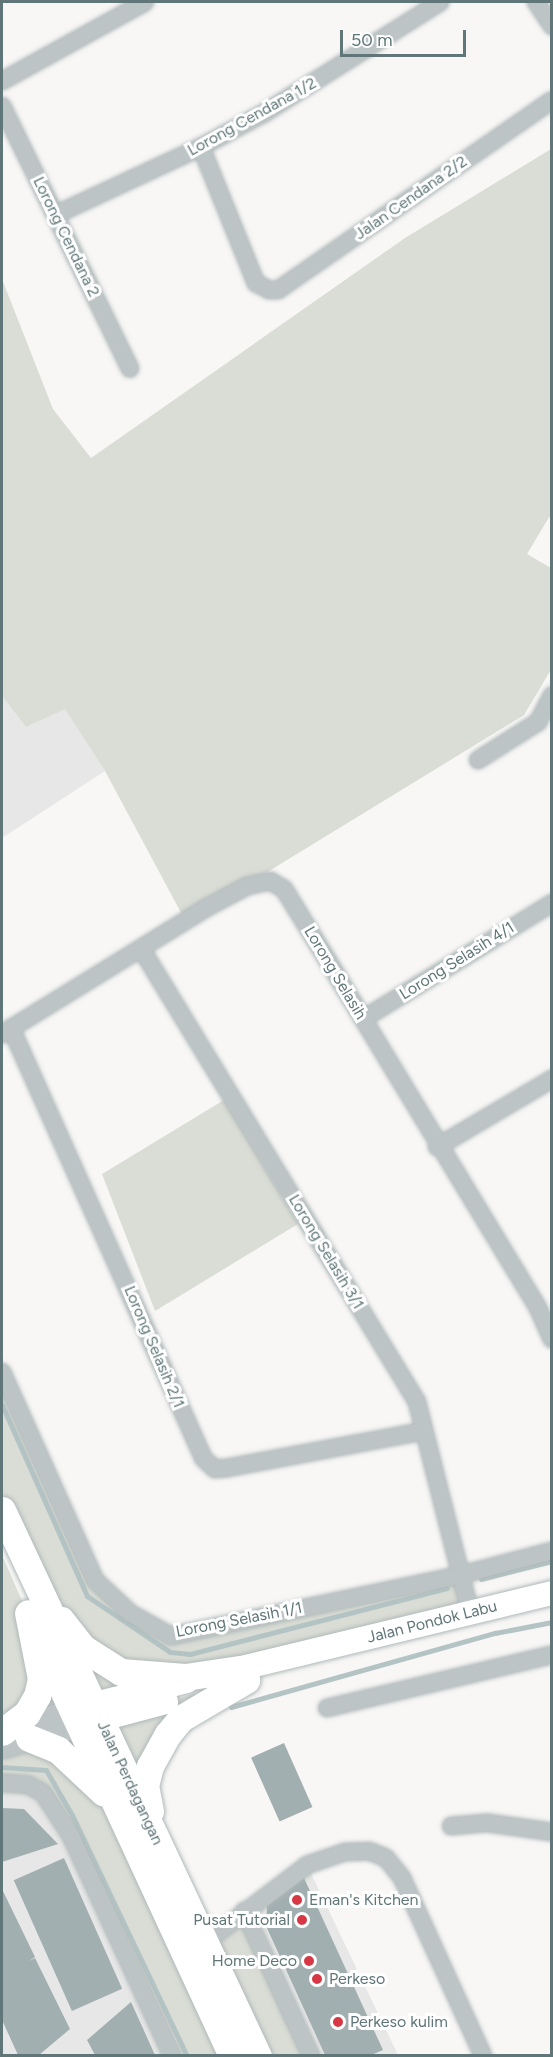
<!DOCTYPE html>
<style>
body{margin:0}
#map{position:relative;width:553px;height:2057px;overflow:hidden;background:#f8f7f6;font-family:Figtree,sans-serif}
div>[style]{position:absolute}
.built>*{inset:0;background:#e6e7e6}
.green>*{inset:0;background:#daddd5}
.stream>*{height:5px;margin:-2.5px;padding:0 2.5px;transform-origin:2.5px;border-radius:2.5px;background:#b4c4c4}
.building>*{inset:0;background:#a2afb0;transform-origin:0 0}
.roads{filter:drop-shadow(0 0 2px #b0b9ba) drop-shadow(0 0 2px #b0b9ba)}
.minor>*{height:16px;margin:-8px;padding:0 8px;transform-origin:8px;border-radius:8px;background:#bdc4c5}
.tertiary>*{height:21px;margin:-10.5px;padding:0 10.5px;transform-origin:10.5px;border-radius:10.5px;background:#bdc4c5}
.secondary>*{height:24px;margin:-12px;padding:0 12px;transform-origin:12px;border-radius:12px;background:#fff}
.primary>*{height:27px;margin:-13.5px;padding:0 13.5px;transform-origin:13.5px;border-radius:13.5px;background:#fff}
.dots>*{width:16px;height:16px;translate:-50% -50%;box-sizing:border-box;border:3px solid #fff;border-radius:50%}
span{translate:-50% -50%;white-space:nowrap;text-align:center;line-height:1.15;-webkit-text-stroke:6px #fff;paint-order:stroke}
.street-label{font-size:16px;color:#607678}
.poi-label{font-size:16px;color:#607678}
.left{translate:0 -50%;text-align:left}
.right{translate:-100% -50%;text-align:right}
.frame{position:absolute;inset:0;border:3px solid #607678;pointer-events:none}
.scale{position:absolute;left:340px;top:30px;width:126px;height:27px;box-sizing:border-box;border:3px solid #607678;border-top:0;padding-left:8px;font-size:18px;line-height:21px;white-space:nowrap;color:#607678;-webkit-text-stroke:4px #fff;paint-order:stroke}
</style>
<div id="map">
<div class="built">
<i style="clip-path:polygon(2px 696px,26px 727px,65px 708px,105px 771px,2px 838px)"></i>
<i style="clip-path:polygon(29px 1738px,172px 2055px,2px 2056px,2px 1747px)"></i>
<i style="clip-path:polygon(307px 1865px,398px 2055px,311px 2055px,244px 1911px)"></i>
</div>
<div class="green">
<i style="clip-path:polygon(551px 149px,551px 514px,527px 554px,551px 568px,552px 668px,524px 715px,186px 922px,105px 771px,65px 709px,26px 727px,2px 696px,2px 279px,53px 409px,91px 458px,405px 238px)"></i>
<i style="clip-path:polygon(224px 1100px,298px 1224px,155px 1311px,102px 1174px)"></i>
<i style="clip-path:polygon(2px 1372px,95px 1580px,171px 1635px,461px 1575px,470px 1612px,92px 1703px,2px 1510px)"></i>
<i style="clip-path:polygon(2px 1555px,70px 1710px,2px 1732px)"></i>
<i style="clip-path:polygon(246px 1680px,201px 1705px,145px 1786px,100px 1720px)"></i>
<i style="clip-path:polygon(78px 1726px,232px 2055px,170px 2055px,43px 1793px,2px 1783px,2px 1747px)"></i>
<i style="clip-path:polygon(244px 1911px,311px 2055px,258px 2055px,207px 1941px)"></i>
</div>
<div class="stream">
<i style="left:2px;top:1405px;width:209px;rotate:66deg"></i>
<i style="left:87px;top:1596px;width:100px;rotate:34deg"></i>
<i style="left:170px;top:1652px;width:20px;rotate:6deg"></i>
<i style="left:190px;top:1654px;width:265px;rotate:-14.4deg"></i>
<i style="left:481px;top:1579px;width:73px;rotate:-14.2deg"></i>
<i style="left:231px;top:1707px;width:274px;rotate:-15.7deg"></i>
<i style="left:495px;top:1633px;width:58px;rotate:-10.9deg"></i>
<i style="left:2px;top:1767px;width:44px;rotate:3.9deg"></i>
<i style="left:46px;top:1770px;width:52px;rotate:60deg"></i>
<i style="left:72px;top:1815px;width:267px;rotate:64.5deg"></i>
</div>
<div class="building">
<i style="left:284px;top:1743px;width:70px;height:36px;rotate:66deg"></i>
<i style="clip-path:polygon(2px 1808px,24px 1809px,58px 1844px,2px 1862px)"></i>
<i style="left:64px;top:1858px;width:143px;height:55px;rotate:66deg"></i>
<i style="clip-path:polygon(304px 1878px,383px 2050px,371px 2055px,325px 2055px,266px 1926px,267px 1906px)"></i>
<i style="clip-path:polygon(2px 1889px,35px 1957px,29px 1961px,35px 1958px,70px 2029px,39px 2055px,18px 2055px,2px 2020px)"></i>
<i style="clip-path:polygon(131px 2002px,155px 2055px,95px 2055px,87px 2040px)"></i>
</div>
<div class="roads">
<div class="minor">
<i style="left:536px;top:2px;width:29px;rotate:56deg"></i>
<i style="left:2px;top:81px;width:163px;rotate:-28.9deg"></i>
<i style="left:2px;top:106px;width:292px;rotate:64deg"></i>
<i style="left:201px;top:147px;width:147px;rotate:68deg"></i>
<i style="left:256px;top:283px;width:15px;rotate:28deg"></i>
<i style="left:269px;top:290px;width:9px"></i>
<i style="left:278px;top:290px;width:333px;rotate:-34.7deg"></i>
<i style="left:55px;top:215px;width:161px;rotate:-25deg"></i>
<i style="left:201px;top:147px;width:74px;rotate:-28.3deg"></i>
<i style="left:266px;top:112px;width:206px;rotate:-32.3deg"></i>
<i style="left:478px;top:760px;width:71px;rotate:-32.3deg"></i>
<i style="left:538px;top:722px;width:30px;rotate:-62deg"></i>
<i style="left:142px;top:950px;width:529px;rotate:58.68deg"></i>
<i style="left:417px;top:1402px;width:217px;rotate:75.8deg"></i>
<i style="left:363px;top:1019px;width:222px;rotate:-31.5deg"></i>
<i style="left:11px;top:1028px;width:471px;rotate:65.9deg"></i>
<i style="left:203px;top:1458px;width:16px;rotate:43deg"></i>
<i style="left:215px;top:1469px;width:12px;rotate:-5deg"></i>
<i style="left:227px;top:1468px;width:200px;rotate:-10.6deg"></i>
<i style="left:2px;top:1034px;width:242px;rotate:-31.7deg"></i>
<i style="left:208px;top:907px;width:44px;rotate:-28.3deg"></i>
<i style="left:247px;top:886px;width:24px;rotate:-12deg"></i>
<i style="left:270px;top:881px;width:16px;rotate:30deg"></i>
<i style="left:284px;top:889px;width:79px;rotate:58.5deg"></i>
<i style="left:325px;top:956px;width:411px;rotate:58.8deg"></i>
<i style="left:538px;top:1308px;width:34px;rotate:66deg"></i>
<i style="left:437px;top:1147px;width:134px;rotate:-30.6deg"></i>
<i style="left:2px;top:1372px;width:228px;rotate:65.9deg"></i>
<i style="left:95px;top:1580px;width:48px;rotate:43.3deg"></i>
<i style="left:130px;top:1613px;width:47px;rotate:29.3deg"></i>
<i style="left:171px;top:1636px;width:296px;rotate:-11.9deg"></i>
<i style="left:461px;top:1575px;width:94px;rotate:-14.8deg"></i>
<i style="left:327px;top:1708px;width:231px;rotate:-13.3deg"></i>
<i style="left:2px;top:1783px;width:26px;rotate:4deg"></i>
<i style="left:28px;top:1785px;width:17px;rotate:28deg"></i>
<i style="left:43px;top:1793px;width:51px;rotate:56.9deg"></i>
<i style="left:71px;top:1836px;width:242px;rotate:65.3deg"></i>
<i style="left:451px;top:1826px;width:37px;rotate:-5deg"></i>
<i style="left:488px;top:1823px;width:65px;rotate:8deg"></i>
<i style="left:244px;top:1911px;width:160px;rotate:65.2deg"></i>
<i style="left:207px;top:1941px;width:126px;rotate:-37.2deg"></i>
<i style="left:307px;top:1865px;width:40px;rotate:-18.9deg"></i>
<i style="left:345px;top:1852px;width:24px;rotate:-2deg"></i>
<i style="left:369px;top:1851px;width:18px;rotate:22deg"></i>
<i style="left:386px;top:1858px;width:26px;rotate:51deg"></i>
<i style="left:402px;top:1878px;width:196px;rotate:65.5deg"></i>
</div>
<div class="tertiary">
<i style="left:11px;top:1729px;width:62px;rotate:-17.9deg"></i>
<i style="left:2px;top:1747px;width:79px;rotate:-15.4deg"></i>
</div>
<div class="secondary">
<i style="left:221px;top:1673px;width:341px;rotate:-13.6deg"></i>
<i style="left:75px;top:1709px;width:115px;rotate:-14deg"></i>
<i style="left:84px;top:1724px;width:85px;rotate:-15deg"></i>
</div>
<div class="primary">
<i style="left:2px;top:1510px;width:603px;rotate:64.88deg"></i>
<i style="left:61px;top:1620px;width:36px;rotate:52deg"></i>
<i style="left:83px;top:1648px;width:45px;rotate:32.3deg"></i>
<i style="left:121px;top:1672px;width:64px;rotate:4.5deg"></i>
<i style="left:185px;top:1677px;width:56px;rotate:-8.3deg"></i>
<i style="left:39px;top:1638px;width:460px;rotate:65.2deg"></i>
<i style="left:2px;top:1732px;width:31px;rotate:-37deg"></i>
<i style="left:27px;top:1713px;width:20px;rotate:-60deg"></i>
<i style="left:37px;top:1696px;width:17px;rotate:-77deg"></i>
<i style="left:41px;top:1679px;width:67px;rotate:-101.1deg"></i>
<i style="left:29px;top:1738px;width:31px;rotate:22deg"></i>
<i style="left:58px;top:1750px;width:62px;rotate:43deg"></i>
<i style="left:150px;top:1811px;width:25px;rotate:-101deg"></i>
<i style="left:145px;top:1786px;width:21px;rotate:-76deg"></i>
<i style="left:150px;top:1766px;width:37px;rotate:-61deg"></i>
<i style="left:168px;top:1734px;width:19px;rotate:-51deg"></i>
<i style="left:180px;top:1719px;width:77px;rotate:-30.6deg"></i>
</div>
</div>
<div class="dots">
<i style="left:297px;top:1900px;background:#d63845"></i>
<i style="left:302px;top:1920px;background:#d63845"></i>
<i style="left:309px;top:1961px;background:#d63845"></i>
<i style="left:317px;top:1979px;background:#d63845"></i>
<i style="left:338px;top:2022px;background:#d63845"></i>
</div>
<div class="street-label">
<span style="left:252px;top:117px;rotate:-29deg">Lorong Cendana 1/2</span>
<span style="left:411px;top:198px;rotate:-35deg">Jalan Cendana 2/2</span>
<span style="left:66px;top:237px;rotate:64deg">Lorong Cendana 2</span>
<span style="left:457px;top:961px;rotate:-32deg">Lorong Selasih 4/1</span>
<span style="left:335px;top:973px;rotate:59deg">Lorong Selasih</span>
<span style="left:326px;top:1252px;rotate:59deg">Lorong Selasih 3/1</span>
<span style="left:154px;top:1347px;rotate:67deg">Lorong Selasih 2/1</span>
<span style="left:239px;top:1620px;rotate:-11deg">Lorong Selasih 1/1</span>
<span style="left:432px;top:1622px;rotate:-14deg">Jalan Pondok Labu</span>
<span style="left:130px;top:1783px;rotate:65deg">Jalan Perdagangan</span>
</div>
<div class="poi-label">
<span class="left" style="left:309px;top:1900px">Eman's Kitchen</span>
<span class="right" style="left:290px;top:1920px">Pusat Tutorial</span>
<span class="right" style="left:297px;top:1961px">Home Deco</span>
<span class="left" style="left:329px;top:1979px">Perkeso</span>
<span class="left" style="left:350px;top:2022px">Perkeso kulim</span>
</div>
<div class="frame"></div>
<div class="scale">50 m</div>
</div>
